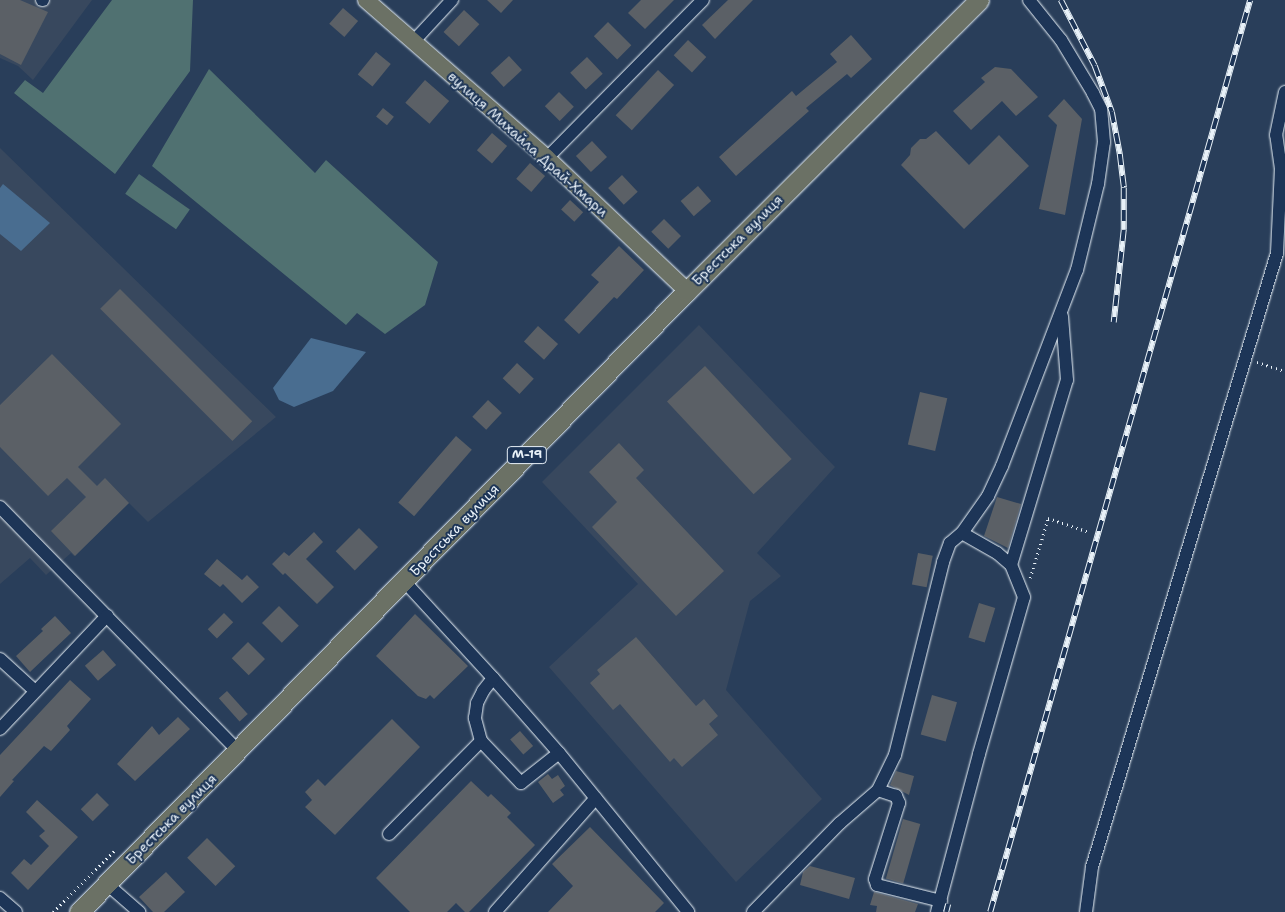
<!DOCTYPE html>
<meta charset="utf-8">
<style>
body{margin:0}
#map{position:relative;width:1285px;height:912px;overflow:hidden;background:#293e5a;font-family:"Shantell Sans",sans-serif}
div>[style]{position:absolute}
.built>*{inset:0;background:#38485e}
.green>*{inset:0;background:#507171;transform-origin:0 0}
.water>*{inset:0;background:#496d90}
.building>*{inset:0;background:#5b6066;transform-origin:0 0}
.path>*{height:2.5px;margin-top:-1.25px;transform-origin:0;background:repeating-linear-gradient(90deg,#e8f1f8 0 1px,transparent 0 5px)}
.roads{filter:drop-shadow(0 0 1px #e8f1f8) drop-shadow(0 0 1px #e8f1f8)}
.minor>*{height:12px;margin:-6px;padding:0 6px;transform-origin:6px;border-radius:6px;background:#1d3557}
.major>*{height:16px;margin:-8px;padding:0 8px;transform-origin:8px;border-radius:8px;background:#6b7165}
.highway>*{height:19px;margin:-9.5px;padding:0 9.5px;transform-origin:9.5px;border-radius:9.5px;background:#6b7165}
.rail>*{height:5.5px;margin-top:-2.75px;transform-origin:0;background:repeating-linear-gradient(90deg,#1d3557 0 11px,#e8f1f8 0 22px);box-sizing:border-box;border-block:1px solid #e8f1f8}
span{translate:-50% -50%;white-space:nowrap;text-align:center;line-height:1.15;-webkit-text-stroke:4px #1d3557;paint-order:stroke}
.shield-label span{padding:1px 4px;background:#1d3557;border:1px solid;border-radius:4px;-webkit-text-stroke-width:0}
.shield-label{font-size:12px;color:#e8f1f8;font-weight:700}
.street-label{font-size:14px;color:#e8f1f8}
</style>
<div id="map">
<div class="built">
<i style="clip-path:polygon(0 0,92px 0,33px 80px,18px 66px,0 58px)"></i>
<i style="clip-path:polygon(0 148px,276px 417px,148px 522px,129px 503px,74px 556px,71px 553px,46px 575px,30px 558px,0 584px)"></i>
<i style="clip-path:polygon(699px 325px,835px 467px,757px 553px,781px 576px,750px 601px,726px 690px,822px 799px,736px 882px,549px 667px,638px 584px,542px 482px)"></i>
</div>
<div class="green">
<i style="clip-path:polygon(112px 0,193px 0,190px 71px,115px 174px,14px 93px,25px 80px,43px 93px)"></i>
<i style="clip-path:polygon(209px 69px,315px 173px,326px 160px,438px 262px,425px 305px,385px 334px,357px 313px,346px 325px,152px 166px)"></i>
<i style="left:139px;top:174px;width:62px;height:24px;rotate:35deg"></i>
</div>
<div class="water">
<i style="clip-path:polygon(3px 184px,50px 223px,21px 251px,0 234px,0 188px)"></i>
<i style="clip-path:polygon(311px 338px,366px 352px,333px 391px,294px 407px,279px 400px,273px 388px)"></i>
</div>
<div class="building">
<i style="clip-path:polygon(0 0,20px 0,48px 12px,21px 65px,0 54px)"></i>
<i style="clip-path:polygon(487px 0,513px 0,501px 13px)"></i>
<i style="clip-path:polygon(641px 0,674px 0,645px 29px,628px 13px)"></i>
<i style="clip-path:polygon(728px 0,753px 0,715px 39px,702px 25px)"></i>
<i style="left:343px;top:8px;width:20px;height:21px;rotate:41deg"></i>
<i style="left:464px;top:10px;width:21px;height:30px;rotate:43deg"></i>
<i style="left:608px;top:22px;width:33px;height:20px;rotate:45deg"></i>
<i style="clip-path:polygon(851px 35px,872px 59px,851px 78px,847px 74px,806px 108px,809px 111px,736px 176px,719px 157px,792px 91px,796px 96px,837px 62px,830px 54px)"></i>
<i style="left:688px;top:40px;width:25px;height:21px;rotate:43deg"></i>
<i style="left:376px;top:52px;width:19px;height:29px;rotate:39deg"></i>
<i style="left:509px;top:56px;width:19px;height:25px;rotate:47deg"></i>
<i style="left:587px;top:57px;width:23px;height:23px;rotate:47deg"></i>
<i style="clip-path:polygon(995px 67px,1011px 69px,1038px 97px,1016px 116px,1002px 101px,971px 130px,953px 111px,985px 82px,981px 78px)"></i>
<i style="left:658px;top:70px;width:22px;height:62px;rotate:43deg"></i>
<i style="left:425px;top:80px;width:32px;height:30px;rotate:41deg"></i>
<i style="left:559px;top:92px;width:21px;height:20px;rotate:45deg"></i>
<i style="clip-path:polygon(1064px 99px,1082px 119px,1065px 215px,1039px 209px,1057px 125px,1048px 116px)"></i>
<i style="left:383px;top:108px;width:14px;height:11px;rotate:39deg"></i>
<i style="clip-path:polygon(936px 131px,969px 165px,999px 135px,1029px 166px,964px 229px,901px 165px,910px 155px,911px 148px,920px 139px,926px 139px)"></i>
<i style="left:492px;top:133px;width:20px;height:23px;rotate:41deg"></i>
<i style="left:592px;top:141px;width:22px;height:22px;rotate:47deg"></i>
<i style="left:530px;top:163px;width:20px;height:21px;rotate:41deg"></i>
<i style="left:622px;top:175px;width:23px;height:19px;rotate:47deg"></i>
<i style="left:698px;top:186px;width:20px;height:23px;rotate:49deg"></i>
<i style="left:570px;top:200px;width:18px;height:13px;rotate:43deg"></i>
<i style="left:664px;top:219px;width:24px;height:18px;rotate:45deg"></i>
<i style="clip-path:polygon(619px 246px,644px 270px,617px 299px,614px 297px,579px 334px,564px 320px,599px 282px,591px 275px)"></i>
<i style="left:120px;top:289px;width:187px;height:28px;rotate:45deg"></i>
<i style="left:538px;top:326px;width:27px;height:21px;rotate:42deg"></i>
<i style="clip-path:polygon(52px 354px,121px 424px,78px 467px,97px 486px,105px 478px,129px 503px,75px 556px,51px 531px,86px 497px,67px 478px,48px 496px,0 447px,0 405px)"></i>
<i style="left:517px;top:363px;width:23px;height:21px;rotate:43deg"></i>
<i style="left:705px;top:366px;width:127px;height:52px;rotate:47deg"></i>
<i style="left:920px;top:392px;width:28px;height:54px;rotate:13deg"></i>
<i style="left:488px;top:400px;width:19px;height:23px;rotate:43deg"></i>
<i style="left:456px;top:436px;width:21px;height:88px;rotate:41deg"></i>
<i style="clip-path:polygon(619px 443px,644px 470px,636px 478px,724px 571px,676px 616px,592px 527px,617px 502px,589px 472px)"></i>
<i style="clip-path:polygon(997px 497px,1021px 504px,1008px 548px,984px 536px)"></i>
<i style="left:359px;top:528px;width:27px;height:33px;rotate:45deg"></i>
<i style="clip-path:polygon(314px 532px,323px 542px,306px 559px,334px 587px,317px 604px,285px 573px,283px 575px,272px 564px,284px 552px,289px 556px)"></i>
<i style="left:918px;top:553px;width:15px;height:32px;rotate:11deg"></i>
<i style="clip-path:polygon(217px 559px,242px 580px,247px 575px,259px 587px,242px 603px,223px 584px,220px 587px,204px 574px)"></i>
<i style="left:979px;top:603px;width:17px;height:36px;rotate:17deg"></i>
<i style="left:279px;top:606px;width:28px;height:24px;rotate:45deg"></i>
<i style="left:224px;top:613px;width:13px;height:23px;rotate:45deg"></i>
<i style="clip-path:polygon(415px 614px,468px 666px,434px 699px,430px 695px,426px 699px,418px 696px,376px 656px)"></i>
<i style="clip-path:polygon(55px 616px,71px 633px,30px 672px,16px 656px,43px 631px,41px 629px)"></i>
<i style="clip-path:polygon(636px 637px,696px 706px,704px 699px,718px 716px,709px 724px,718px 735px,682px 767px,674px 758px,670px 762px,620px 704px,613px 710px,590px 683px,600px 674px,597px 670px)"></i>
<i style="left:248px;top:642px;width:24px;height:23px;rotate:45deg"></i>
<i style="left:103px;top:650px;width:20px;height:24px;rotate:49deg"></i>
<i style="clip-path:polygon(70px 680px,91px 699px,67px 726px,70px 730px,51px 751px,44px 746px,12px 780px,14px 781px,0 797px,0 755px)"></i>
<i style="left:227px;top:691px;width:31px;height:11px;rotate:48deg"></i>
<i style="left:932px;top:695px;width:26px;height:41px;rotate:16deg"></i>
<i style="clip-path:polygon(178px 717px,190px 729px,135px 781px,117px 764px,152px 726px,159px 735px)"></i>
<i style="clip-path:polygon(392px 719px,420px 747px,335px 835px,305px 807px,312px 800px,305px 792px,318px 779px,325px 786px)"></i>
<i style="left:520px;top:731px;width:20px;height:13px;rotate:49deg"></i>
<i style="clip-path:polygon(896px 771px,914px 776px,909px 795px,890px 785px)"></i>
<i style="clip-path:polygon(548px 774px,552px 779px,558px 775px,565px 786px,560px 790px,564px 795px,553px 803px,538px 782px)"></i>
<i style="clip-path:polygon(471px 781px,488px 797px,491px 794px,511px 813px,507px 817px,535px 845px,469px 912px,465px 912px,456px 903px,447px 912px,410px 912px,376px 878px)"></i>
<i style="left:97px;top:793px;width:17px;height:23px;rotate:45deg"></i>
<i style="clip-path:polygon(37px 800px,78px 837px,28px 890px,11px 873px,24px 859px,31px 865px,49px 846px,39px 836px,45px 831px,26px 812px)"></i>
<i style="left:903px;top:819px;width:18px;height:62px;rotate:16deg"></i>
<i style="clip-path:polygon(590px 827px,664px 903px,655px 912px,548px 912px,573px 886px,552px 864px)"></i>
<i style="left:207px;top:838px;width:40px;height:28px;rotate:45deg"></i>
<i style="clip-path:polygon(810px 866px,855px 878px,849px 899px,800px 885px,803px 872px)"></i>
<i style="clip-path:polygon(166px 872px,185px 892px,164px 912px,153px 912px,139px 897px)"></i>
<i style="clip-path:polygon(874px 892px,918px 904px,915px 912px,876px 912px,877px 906px,870px 905px)"></i>
</div>
<div class="path">
<i style="left:1257px;top:362px;width:29px;rotate:18deg"></i>
<i style="left:1030px;top:578px;width:63px;rotate:-73.3deg"></i>
<i style="left:1048px;top:518px;width:43px;rotate:18.9deg"></i>
<i style="left:53px;top:912px;width:89px;rotate:-45deg"></i>
</div>
<div class="roads">
<div class="minor">
<i style="left:42px;top:0;width:1px"></i>
<i style="left:414px;top:41px;width:56px;rotate:-47.2deg"></i>
<i style="left:547px;top:158px;width:222px;rotate:-45.4deg"></i>
<i style="left:0;top:507px;width:341px;rotate:45.7deg"></i>
<i style="left:1011px;top:565px;width:193px;rotate:-73.2deg"></i>
<i style="left:1067px;top:380px;width:64px;rotate:-94.5deg"></i>
<i style="left:0;top:659px;width:47px;rotate:42.4deg"></i>
<i style="left:493px;top:678px;width:100px;rotate:48.7deg"></i>
<i style="left:559px;top:753px;width:205px;rotate:50.9deg"></i>
<i style="left:0;top:729px;width:156px;rotate:-46.6deg"></i>
<i style="left:481px;top:741px;width:58px;rotate:46.4deg"></i>
<i style="left:521px;top:783px;width:48px;rotate:-38.3deg"></i>
<i style="left:389px;top:834px;width:131px;rotate:-45.3deg"></i>
<i style="left:481px;top:741px;width:24px;rotate:-105deg"></i>
<i style="left:475px;top:718px;width:15px;rotate:-82deg"></i>
<i style="left:477px;top:703px;width:13px;rotate:-63deg"></i>
<i style="left:483px;top:691px;width:16px;rotate:-52deg"></i>
<i style="left:493px;top:678px;width:132px;rotate:-132.5deg"></i>
<i style="left:107px;top:884px;width:43px;rotate:41.2deg"></i>
<i style="left:0;top:898px;width:21px;rotate:41deg"></i>
<i style="left:941px;top:901px;width:66px;rotate:-166deg"></i>
<i style="left:877px;top:885px;width:6px;rotate:-108deg"></i>
<i style="left:875px;top:879px;width:80px;rotate:-72.5deg"></i>
<i style="left:899px;top:803px;width:8px;rotate:-113deg"></i>
<i style="left:896px;top:796px;width:19px;rotate:-162deg"></i>
<i style="left:878px;top:790px;width:39px;rotate:-64deg"></i>
<i style="left:895px;top:755px;width:199px;rotate:-76deg"></i>
<i style="left:943px;top:562px;width:20px;rotate:-70deg"></i>
<i style="left:950px;top:543px;width:16px;rotate:-40deg"></i>
<i style="left:962px;top:533px;width:45px;rotate:-54.9deg"></i>
<i style="left:988px;top:496px;width:33px;rotate:-65deg"></i>
<i style="left:1002px;top:466px;width:210px;rotate:-69.1deg"></i>
<i style="left:1077px;top:270px;width:89px;rotate:-76.3deg"></i>
<i style="left:1098px;top:184px;width:42px;rotate:-81.9deg"></i>
<i style="left:1104px;top:142px;width:33px;rotate:-95deg"></i>
<i style="left:1101px;top:109px;width:18px;rotate:-117deg"></i>
<i style="left:1093px;top:93px;width:62px;rotate:-121.1deg"></i>
<i style="left:1061px;top:40px;width:51px;rotate:-128.7deg"></i>
<i style="left:495px;top:912px;width:152px;rotate:-48.5deg"></i>
<i style="left:753px;top:912px;width:124px;rotate:-45.7deg"></i>
<i style="left:840px;top:823px;width:50px;rotate:-41deg"></i>
<i style="left:937px;top:912px;width:163px;rotate:-75.1deg"></i>
<i style="left:979px;top:754px;width:163px;rotate:-74deg"></i>
<i style="left:1024px;top:597px;width:35px;rotate:-112deg"></i>
<i style="left:1011px;top:565px;width:18px;rotate:-139deg"></i>
<i style="left:997px;top:553px;width:40px;rotate:-150.3deg"></i>
<i style="left:1086px;top:912px;width:45px;rotate:-82.4deg"></i>
<i style="left:1092px;top:867px;width:641px;rotate:-73.23deg"></i>
<i style="left:1277px;top:253px;width:84px;rotate:-87.3deg"></i>
<i style="left:1281px;top:169px;width:34px;rotate:-98deg"></i>
<i style="left:1276px;top:135px;width:44px;rotate:-78.2deg"></i>
</div>
<div class="major">
<i style="left:366px;top:0;width:240px;rotate:41.1deg"></i>
<i style="left:547px;top:158px;width:193px;rotate:43.5deg"></i>
</div>
<div class="highway">
<i style="left:79px;top:912px;width:869px;rotate:-45.61deg"></i>
<i style="left:687px;top:291px;width:412px;rotate:-44.9deg"></i>
</div>
</div>
<div class="rail">
<i style="left:1061px;top:0;width:74px;rotate:62.7deg"></i>
<i style="left:1095px;top:66px;width:49px;rotate:69.7deg"></i>
<i style="left:1112px;top:112px;width:43px;rotate:79.2deg"></i>
<i style="left:1120px;top:154px;width:34px;rotate:83deg"></i>
<i style="left:1124px;top:188px;width:42px;rotate:90deg"></i>
<i style="left:1124px;top:230px;width:93px;rotate:96.2deg"></i>
<i style="left:946px;top:912px;width:8px;rotate:-76deg"></i>
<i style="left:990px;top:912px;width:948px;rotate:-74.09deg"></i>
</div>
<div class="shield-label">
<span style="left:527px;top:455px">М-19</span>
</div>
<div class="street-label">
<span style="left:528px;top:144px;rotate:42deg">вулиця Михайла Драй-Хмари</span>
<span style="left:737px;top:240px;rotate:-45deg">Брестська вулиця</span>
<span style="left:454px;top:530px;rotate:-46deg">Брестська вулиця</span>
<span style="left:171px;top:819px;rotate:-45deg">Брестська вулиця</span>
</div>
</div>
